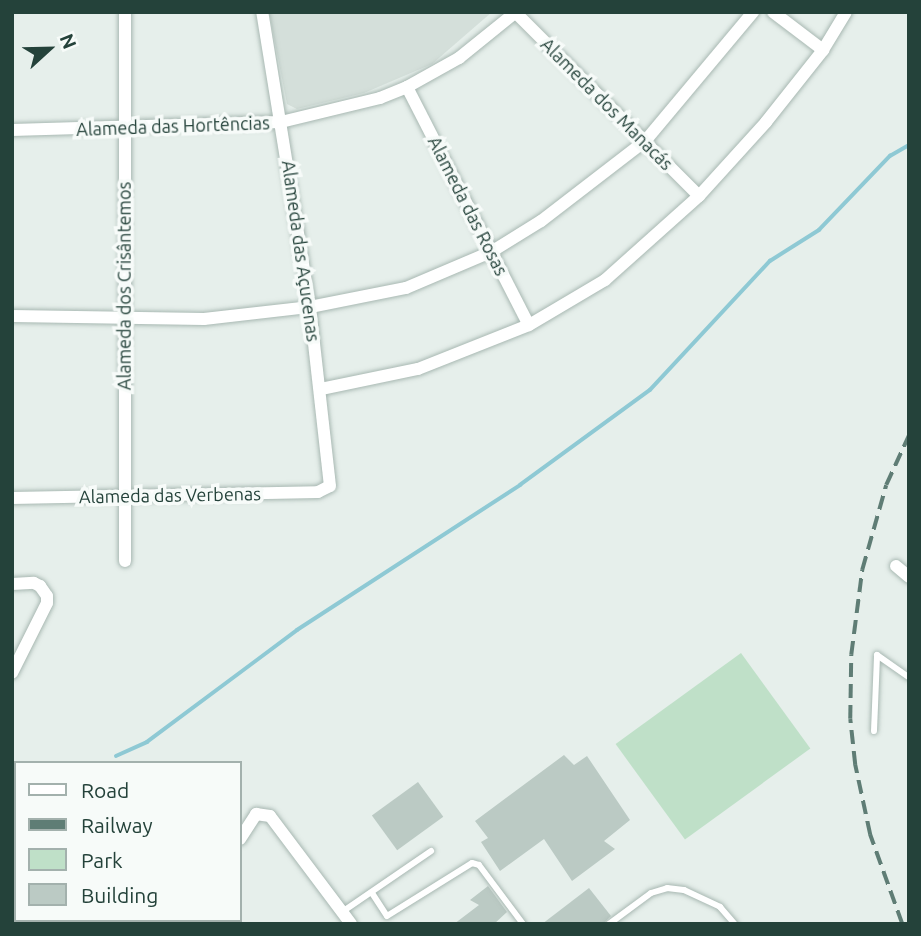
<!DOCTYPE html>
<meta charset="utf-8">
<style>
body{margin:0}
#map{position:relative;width:921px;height:936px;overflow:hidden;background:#e6efeb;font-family:Ubuntu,sans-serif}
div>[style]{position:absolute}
.built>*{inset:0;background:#d4dfda}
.green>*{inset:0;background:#bfe0c8;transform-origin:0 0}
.stream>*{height:3.5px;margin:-1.75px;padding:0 1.75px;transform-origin:1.75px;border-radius:1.75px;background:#8ec9d4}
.building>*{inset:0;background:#bbcac4;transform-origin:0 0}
.roads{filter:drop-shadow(0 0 2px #a8b8b2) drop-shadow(0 0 2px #a8b8b2)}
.service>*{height:6px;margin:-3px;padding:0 3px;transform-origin:3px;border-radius:3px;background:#fff}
.minor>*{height:12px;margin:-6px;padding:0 6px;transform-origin:6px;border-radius:6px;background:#fff}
.rail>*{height:3.5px;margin-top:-1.75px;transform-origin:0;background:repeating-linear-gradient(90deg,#5f7d75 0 14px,transparent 0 21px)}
span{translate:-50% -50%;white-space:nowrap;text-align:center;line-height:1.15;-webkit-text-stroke:7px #f7fbf9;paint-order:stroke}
.street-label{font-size:18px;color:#24423a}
.frame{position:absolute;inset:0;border:14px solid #24423a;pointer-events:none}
.legend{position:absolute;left:14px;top:761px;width:228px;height:161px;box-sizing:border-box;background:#f7fbf9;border:2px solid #a3b1ad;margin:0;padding:9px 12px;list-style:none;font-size:21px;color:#24423a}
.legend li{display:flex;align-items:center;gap:14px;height:35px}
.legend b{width:35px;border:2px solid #a3b1ad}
.north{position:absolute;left:14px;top:14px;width:70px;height:70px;-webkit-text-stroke:5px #f7fbf9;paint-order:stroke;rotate:68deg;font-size:19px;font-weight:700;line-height:28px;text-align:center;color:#24423a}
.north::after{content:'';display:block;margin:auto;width:24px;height:32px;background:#24423a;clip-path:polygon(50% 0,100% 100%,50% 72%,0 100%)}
</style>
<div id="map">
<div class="built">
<i style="clip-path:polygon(269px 12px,492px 12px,432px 64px,364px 93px,297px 109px,287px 104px)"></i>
</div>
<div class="green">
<i style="left:741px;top:653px;width:118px;height:155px;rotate:54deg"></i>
</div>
<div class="stream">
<i style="left:116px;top:756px;width:34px;rotate:-24deg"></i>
<i style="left:147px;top:742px;width:187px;rotate:-36.7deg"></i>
<i style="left:297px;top:630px;width:266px;rotate:-33deg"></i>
<i style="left:520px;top:485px;width:161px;rotate:-36.2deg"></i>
<i style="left:650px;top:390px;width:176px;rotate:-47.1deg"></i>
<i style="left:770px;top:261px;width:58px;rotate:-32.3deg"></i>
<i style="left:819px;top:230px;width:103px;rotate:-46.2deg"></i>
<i style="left:890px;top:156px;width:22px;rotate:-30deg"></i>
</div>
<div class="building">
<i style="clip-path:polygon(564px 755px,574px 765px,587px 756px,630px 820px,604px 841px,615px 849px,572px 881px,544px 839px,500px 871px,481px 842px,488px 838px,475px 821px)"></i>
<i style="left:418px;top:782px;width:43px;height:57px;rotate:54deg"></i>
<i style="clip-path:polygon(488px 886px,507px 912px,494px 924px,454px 924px,479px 905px,470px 900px)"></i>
<i style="clip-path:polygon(589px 888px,611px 916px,603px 924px,542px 924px)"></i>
</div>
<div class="roads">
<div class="service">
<i style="left:874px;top:731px;width:76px;rotate:-87.7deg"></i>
<i style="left:877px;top:655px;width:39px;rotate:35deg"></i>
<i style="left:372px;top:893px;width:27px;rotate:57deg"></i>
<i style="left:387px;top:916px;width:100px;rotate:-31.9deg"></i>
<i style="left:472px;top:863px;width:7px;rotate:16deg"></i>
<i style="left:479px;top:865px;width:74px;rotate:53.3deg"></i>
<i style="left:342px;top:912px;width:108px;rotate:-34.4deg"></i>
<i style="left:609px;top:924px;width:52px;rotate:-36.4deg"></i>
<i style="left:651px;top:893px;width:17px;rotate:-17deg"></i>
<i style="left:667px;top:888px;width:17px;rotate:7deg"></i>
<i style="left:684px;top:890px;width:40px;rotate:25deg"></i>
<i style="left:720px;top:907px;width:23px;rotate:49deg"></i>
</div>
<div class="minor">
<i style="left:515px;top:12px;width:260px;rotate:45deg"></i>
<i style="left:773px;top:12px;width:63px;rotate:37.2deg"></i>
<i style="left:407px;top:87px;width:267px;rotate:62.9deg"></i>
<i style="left:12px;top:130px;width:269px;rotate:-1.7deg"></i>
<i style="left:281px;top:122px;width:102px;rotate:-13.6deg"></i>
<i style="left:380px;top:98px;width:29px;rotate:-22deg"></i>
<i style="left:407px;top:87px;width:60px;rotate:-29.1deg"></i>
<i style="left:459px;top:58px;width:73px;rotate:-38.9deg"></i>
<i style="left:12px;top:316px;width:192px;rotate:0.9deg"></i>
<i style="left:204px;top:319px;width:107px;rotate:-6.5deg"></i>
<i style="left:310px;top:307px;width:98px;rotate:-11.2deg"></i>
<i style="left:406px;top:288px;width:92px;rotate:-23deg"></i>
<i style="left:491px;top:252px;width:59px;rotate:-31.8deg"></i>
<i style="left:541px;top:221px;width:133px;rotate:-37.6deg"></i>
<i style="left:646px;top:140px;width:167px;rotate:-50.1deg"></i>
<i style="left:321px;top:389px;width:99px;rotate:-11.7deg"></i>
<i style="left:418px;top:369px;width:119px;rotate:-21.6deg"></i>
<i style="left:529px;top:325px;width:88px;rotate:-30.6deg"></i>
<i style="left:605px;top:280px;width:126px;rotate:-41.8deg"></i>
<i style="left:699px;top:196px;width:100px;rotate:-47.8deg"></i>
<i style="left:766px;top:122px;width:92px;rotate:-51.6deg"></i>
<i style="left:823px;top:50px;width:44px;rotate:-58.8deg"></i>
<i style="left:12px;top:498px;width:306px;rotate:-1.1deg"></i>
<i style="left:318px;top:492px;width:13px;rotate:-27deg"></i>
<i style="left:330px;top:486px;width:180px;rotate:-96.4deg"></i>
<i style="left:310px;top:307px;width:299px;rotate:-99.2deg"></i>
<i style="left:125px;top:561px;width:549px;rotate:-90deg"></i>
<i style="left:896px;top:566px;width:17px;rotate:40deg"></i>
<i style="left:12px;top:584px;width:22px;rotate:-3deg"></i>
<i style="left:34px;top:583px;width:7px;rotate:27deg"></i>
<i style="left:40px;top:586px;width:12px;rotate:55deg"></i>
<i style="left:47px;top:596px;width:7px;rotate:90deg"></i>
<i style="left:47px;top:603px;width:78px;rotate:116.6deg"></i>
<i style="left:240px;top:839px;width:30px;rotate:-57deg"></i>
<i style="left:256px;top:814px;width:14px;rotate:8deg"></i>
<i style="left:270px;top:816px;width:135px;rotate:53.1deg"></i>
<i style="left:12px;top:872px;width:4px;rotate:27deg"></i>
<i style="left:104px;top:920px;width:8px;rotate:30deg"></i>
<i style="left:47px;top:924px;width:4px;rotate:-63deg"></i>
<i style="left:197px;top:924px;width:4px;rotate:-63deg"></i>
</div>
</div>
<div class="rail">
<i style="left:902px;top:924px;width:95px;rotate:-109.8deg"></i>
<i style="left:870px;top:835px;width:72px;rotate:-102.1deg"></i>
<i style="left:855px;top:765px;width:46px;rotate:-96.2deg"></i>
<i style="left:850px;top:719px;width:64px;rotate:-89.1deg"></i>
<i style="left:851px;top:655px;width:86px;rotate:-82.6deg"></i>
<i style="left:862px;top:570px;width:88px;rotate:-74.2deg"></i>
<i style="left:886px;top:485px;width:55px;rotate:-65.3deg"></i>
</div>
<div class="street-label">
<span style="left:607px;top:104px;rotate:45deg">Alameda dos Manacás</span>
<span style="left:173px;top:126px;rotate:-2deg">Alameda das Hortências</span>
<span style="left:468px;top:206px;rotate:63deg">Alameda das Rosas</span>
<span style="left:301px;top:251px;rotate:82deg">Alameda das Açucenas</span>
<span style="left:124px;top:286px;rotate:-90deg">Alameda dos Crisântemos</span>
<span style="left:170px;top:495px;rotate:-1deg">Alameda das Verbenas</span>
</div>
<div class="frame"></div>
<ul class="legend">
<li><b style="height:9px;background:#fff"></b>Road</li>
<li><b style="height:9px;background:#5f7d75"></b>Railway</li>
<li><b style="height:19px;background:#bfe0c8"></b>Park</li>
<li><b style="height:19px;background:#bbcac4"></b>Building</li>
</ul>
<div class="north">N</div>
</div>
